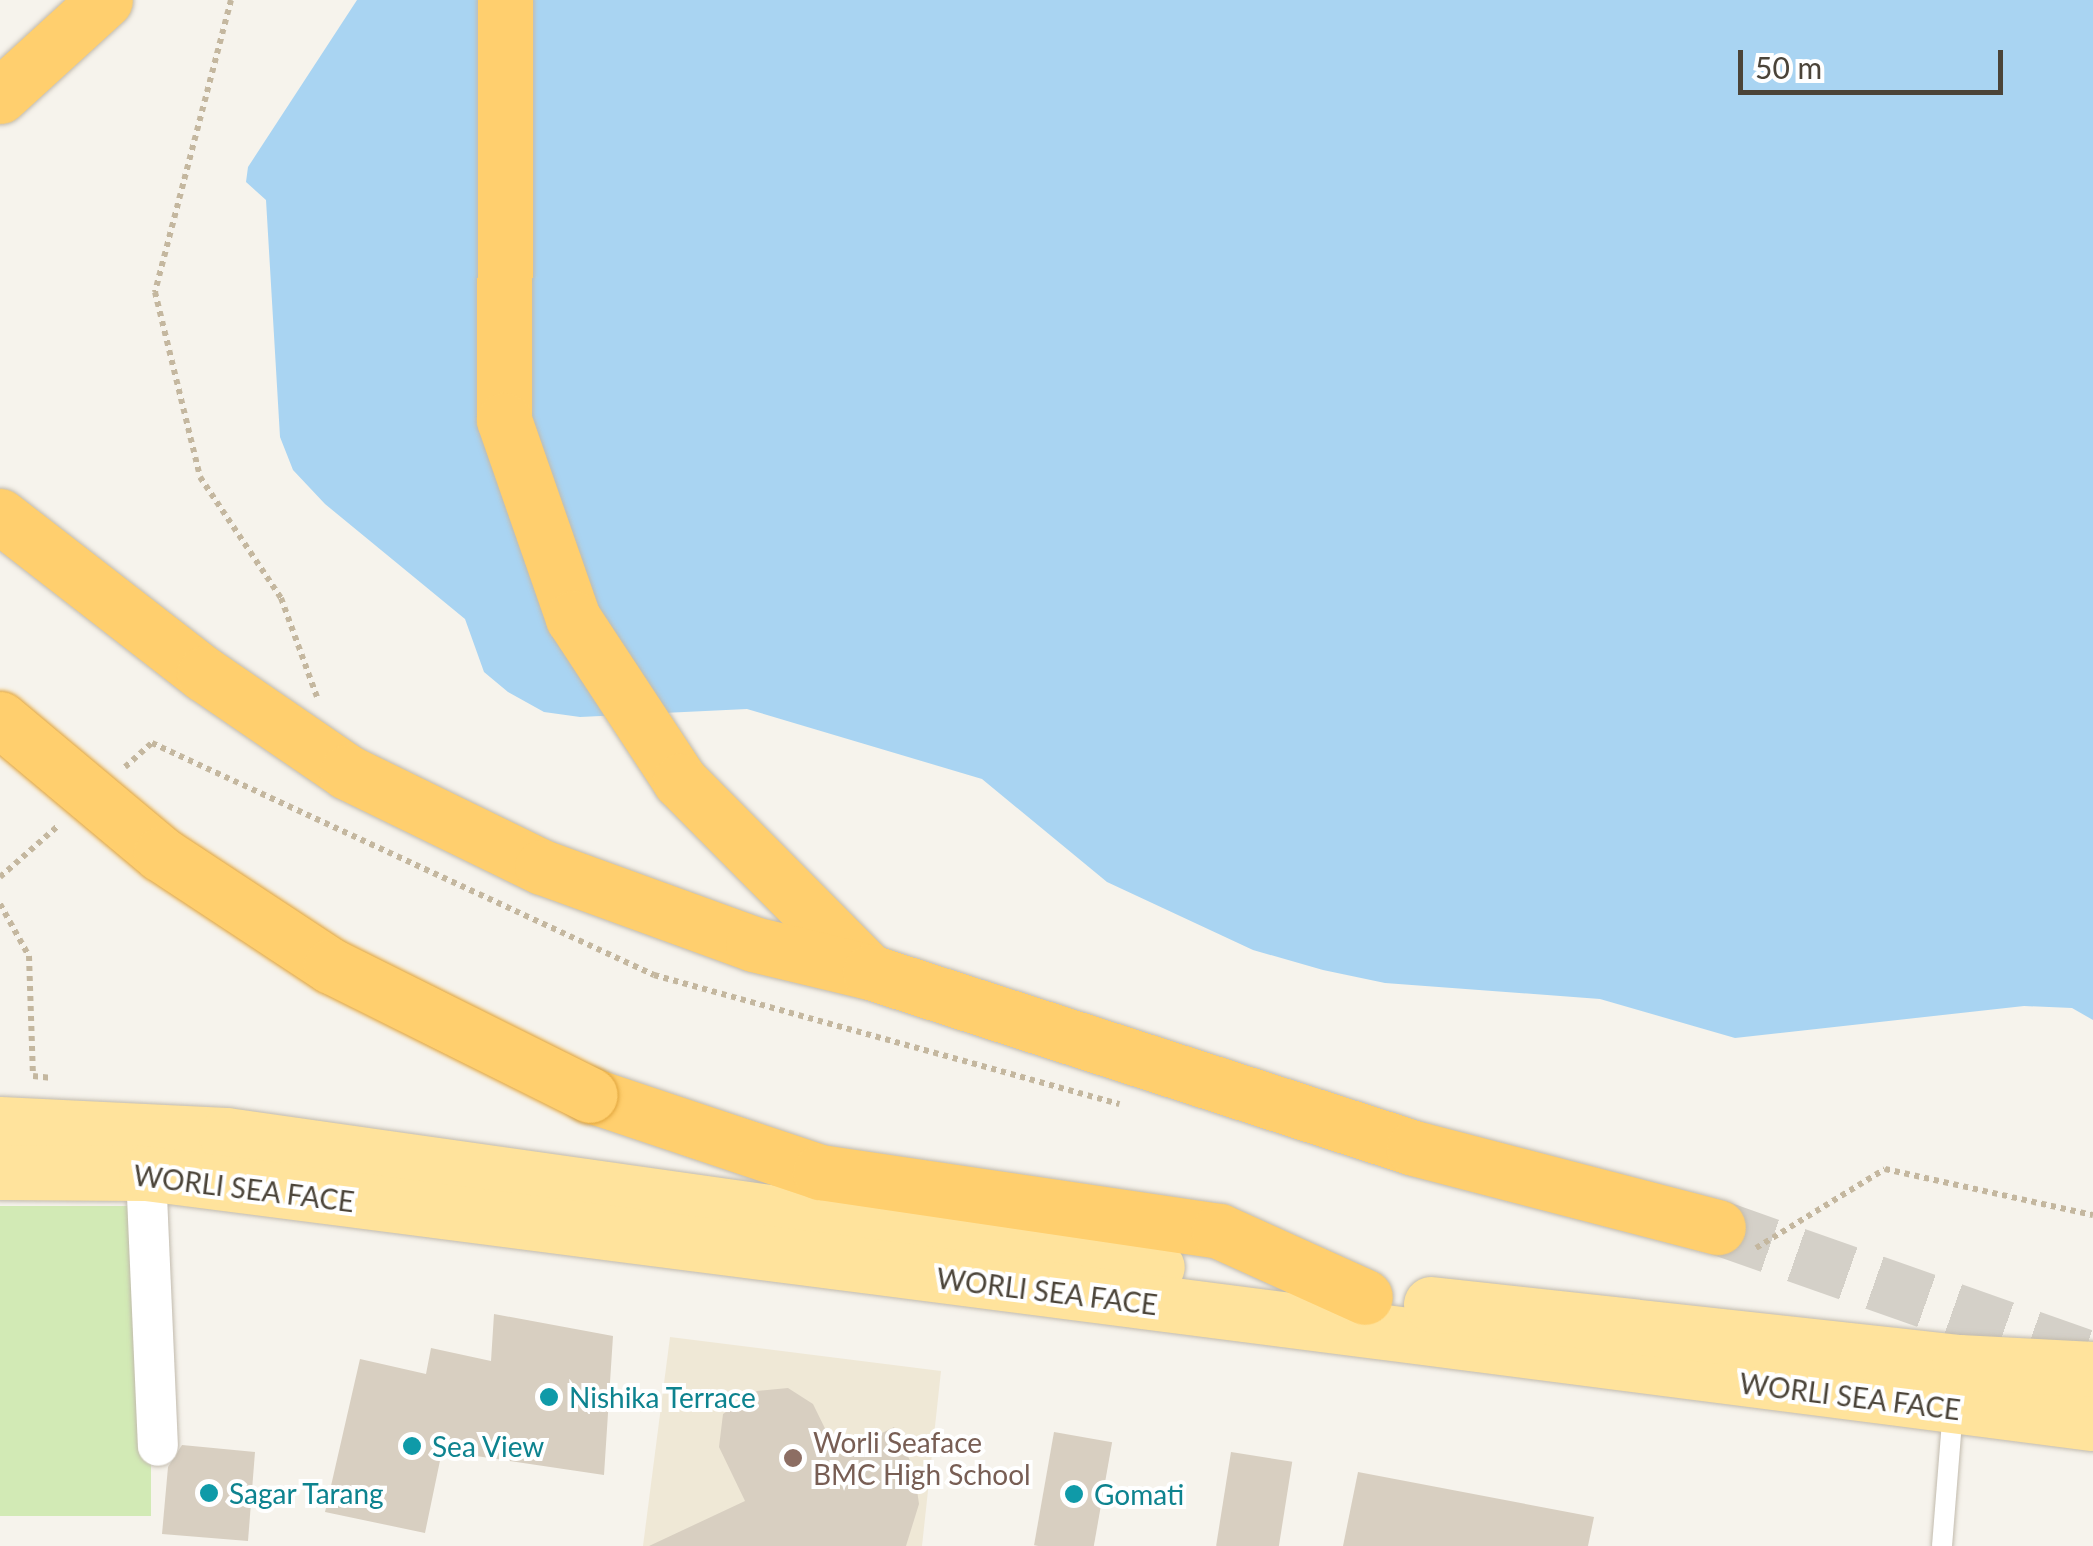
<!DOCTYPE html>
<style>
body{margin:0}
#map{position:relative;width:2093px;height:1546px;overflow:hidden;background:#f6f3ec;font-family:Lato,sans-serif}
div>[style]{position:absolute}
.education>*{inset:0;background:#efe8d6}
.green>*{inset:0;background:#d2eab5;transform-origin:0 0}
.water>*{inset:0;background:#a9d4f2}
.building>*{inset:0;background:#d8cfc1;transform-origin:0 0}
.highway-tunnel>*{height:55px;margin-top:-27.5px;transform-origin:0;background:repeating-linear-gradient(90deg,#d4d0c8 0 55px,transparent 0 83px)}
.path>*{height:6px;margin-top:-3px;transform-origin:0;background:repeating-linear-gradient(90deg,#c4b79f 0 5px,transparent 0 10px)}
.roads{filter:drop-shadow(0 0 2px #c2bbae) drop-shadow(0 0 2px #c2bbae)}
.lane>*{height:20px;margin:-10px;padding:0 10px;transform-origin:10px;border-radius:10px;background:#fff}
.street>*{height:40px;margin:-20px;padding:0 20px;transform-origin:20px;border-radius:20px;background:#fff}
.primary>*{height:55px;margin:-27.5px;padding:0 27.5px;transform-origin:27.5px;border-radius:27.5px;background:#ffe39c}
.highway>*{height:55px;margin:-27.5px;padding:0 27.5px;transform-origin:27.5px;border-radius:27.5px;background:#ffcf6e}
.bridges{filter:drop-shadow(0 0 2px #e0a43c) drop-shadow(0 0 2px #e0a43c)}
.highway-bridge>*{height:55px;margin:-27.5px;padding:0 27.5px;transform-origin:27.5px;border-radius:27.5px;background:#ffcf6e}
.dots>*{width:28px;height:28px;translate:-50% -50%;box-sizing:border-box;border:5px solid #fff;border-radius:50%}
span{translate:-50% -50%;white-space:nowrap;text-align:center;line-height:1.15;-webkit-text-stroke:8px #fff;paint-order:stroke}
.street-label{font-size:28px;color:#4b4439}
.culture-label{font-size:28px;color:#0d838f}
.left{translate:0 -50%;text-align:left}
.education-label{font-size:28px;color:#785e54}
.scale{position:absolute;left:1738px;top:50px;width:265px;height:45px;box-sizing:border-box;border:5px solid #4b4439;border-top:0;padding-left:12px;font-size:30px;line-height:35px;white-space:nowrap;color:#4b4439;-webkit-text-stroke:8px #fff;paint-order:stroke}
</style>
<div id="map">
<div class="education">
<i style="clip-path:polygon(670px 1337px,941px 1371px,922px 1546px,643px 1546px)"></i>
</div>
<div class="green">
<i style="left:0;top:1206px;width:151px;height:310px"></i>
</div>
<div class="water">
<i style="clip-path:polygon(357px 0,2093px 0,2093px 1020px,2072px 1008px,2024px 1006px,1735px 1038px,1600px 999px,1385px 983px,1323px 970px,1253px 950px,1107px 882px,982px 779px,747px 709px,580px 717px,544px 712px,508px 692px,484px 672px,465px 619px,325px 504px,293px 470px,280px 437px,266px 200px,246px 182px,248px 167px)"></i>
</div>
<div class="building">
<i style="clip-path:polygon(494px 1314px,613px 1336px,604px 1475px,442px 1451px,425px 1533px,325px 1512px,360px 1359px,426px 1374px,431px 1348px,491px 1361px)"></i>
<i style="clip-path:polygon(788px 1388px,813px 1404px,838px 1455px,894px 1427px,914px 1469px,919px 1504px,906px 1546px,649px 1546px,745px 1501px,719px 1447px,723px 1414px,757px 1391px)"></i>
<i style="left:1054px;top:1432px;width:59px;height:115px;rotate:10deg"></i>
<i style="clip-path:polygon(182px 1445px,255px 1452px,248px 1541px,162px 1534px,168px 1467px)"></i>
<i style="left:1231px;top:1452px;width:62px;height:95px;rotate:9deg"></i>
<i style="clip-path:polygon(1358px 1472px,1594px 1517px,1588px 1546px,1343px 1546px)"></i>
</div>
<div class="highway-tunnel">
<i style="left:1718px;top:1227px;width:398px;rotate:19.4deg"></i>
</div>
<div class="path">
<i style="left:231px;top:0;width:302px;rotate:104.6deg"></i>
<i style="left:155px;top:292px;width:190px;rotate:76.3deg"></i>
<i style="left:200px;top:477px;width:146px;rotate:56.2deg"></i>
<i style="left:281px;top:598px;width:105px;rotate:70deg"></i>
<i style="left:125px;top:767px;width:36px;rotate:-42deg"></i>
<i style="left:152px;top:743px;width:553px;rotate:24.8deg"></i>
<i style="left:654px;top:975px;width:483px;rotate:15.5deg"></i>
<i style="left:0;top:877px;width:79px;rotate:-41.4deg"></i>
<i style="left:0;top:904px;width:60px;rotate:60.9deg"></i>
<i style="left:29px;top:956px;width:120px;rotate:88.1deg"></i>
<i style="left:33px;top:1076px;width:19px;rotate:6deg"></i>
<i style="left:1756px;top:1248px;width:151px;rotate:-31.5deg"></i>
<i style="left:1885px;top:1169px;width:213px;rotate:12.5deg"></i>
</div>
<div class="roads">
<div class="lane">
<i style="left:1942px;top:1546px;width:136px;rotate:-85.4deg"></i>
</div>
<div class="street">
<i style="left:146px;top:1173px;width:273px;rotate:87.5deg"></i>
</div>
<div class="primary">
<i style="left:0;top:1124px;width:226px;rotate:2.8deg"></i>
<i style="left:226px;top:1135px;width:940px;rotate:8.07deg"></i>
<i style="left:0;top:1172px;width:146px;rotate:0.4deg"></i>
<i style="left:146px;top:1173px;width:1963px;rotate:7.32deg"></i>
<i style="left:1431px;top:1304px;width:531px;rotate:6.27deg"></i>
<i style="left:1959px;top:1362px;width:134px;rotate:3deg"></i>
</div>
<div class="highway">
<i style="left:505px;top:0;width:420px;rotate:90.1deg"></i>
<i style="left:504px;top:420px;width:210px;rotate:70.8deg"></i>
<i style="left:573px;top:618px;width:195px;rotate:56.7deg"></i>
<i style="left:680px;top:781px;width:269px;rotate:45.2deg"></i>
<i style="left:0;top:96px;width:142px;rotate:-42.4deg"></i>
<i style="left:0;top:516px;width:258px;rotate:37.8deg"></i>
<i style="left:204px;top:674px;width:173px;rotate:34.4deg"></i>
<i style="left:347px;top:772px;width:217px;rotate:26deg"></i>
<i style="left:542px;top:867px;width:225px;rotate:20deg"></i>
<i style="left:753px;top:944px;width:120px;rotate:13.5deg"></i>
<i style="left:870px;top:972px;width:572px;rotate:17.93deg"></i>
<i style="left:1414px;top:1148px;width:314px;rotate:14.6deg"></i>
<i style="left:590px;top:1095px;width:243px;rotate:18.5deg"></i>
<i style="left:820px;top:1172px;width:403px;rotate:8.4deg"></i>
<i style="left:1219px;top:1231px;width:160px;rotate:24.3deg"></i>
</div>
</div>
<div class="bridges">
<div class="highway-bridge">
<i style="left:0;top:719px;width:210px;rotate:40deg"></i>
<i style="left:161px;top:854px;width:204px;rotate:33.4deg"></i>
<i style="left:331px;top:966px;width:289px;rotate:26.5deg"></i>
</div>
</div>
<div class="dots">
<i style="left:549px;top:1397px;background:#0f9aa8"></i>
<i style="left:412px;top:1446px;background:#0f9aa8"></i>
<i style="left:793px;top:1458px;background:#8d6e63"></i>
<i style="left:209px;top:1493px;background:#0f9aa8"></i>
<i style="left:1074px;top:1494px;background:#0f9aa8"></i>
</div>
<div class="street-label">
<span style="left:244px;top:1188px;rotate:7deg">WORLI SEA FACE</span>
<span style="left:1047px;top:1291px;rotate:7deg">WORLI SEA FACE</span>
<span style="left:1850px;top:1396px;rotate:7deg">WORLI SEA FACE</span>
</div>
<div class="culture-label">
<span class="left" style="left:569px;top:1397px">Nishika Terrace</span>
<span class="left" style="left:432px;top:1446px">Sea View</span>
<span class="left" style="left:229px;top:1493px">Sagar Tarang</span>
<span class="left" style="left:1094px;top:1494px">Gomati</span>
</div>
<div class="education-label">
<span class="left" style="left:813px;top:1458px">Worli Seaface<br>BMC High School</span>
</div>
<div class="scale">50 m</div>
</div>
